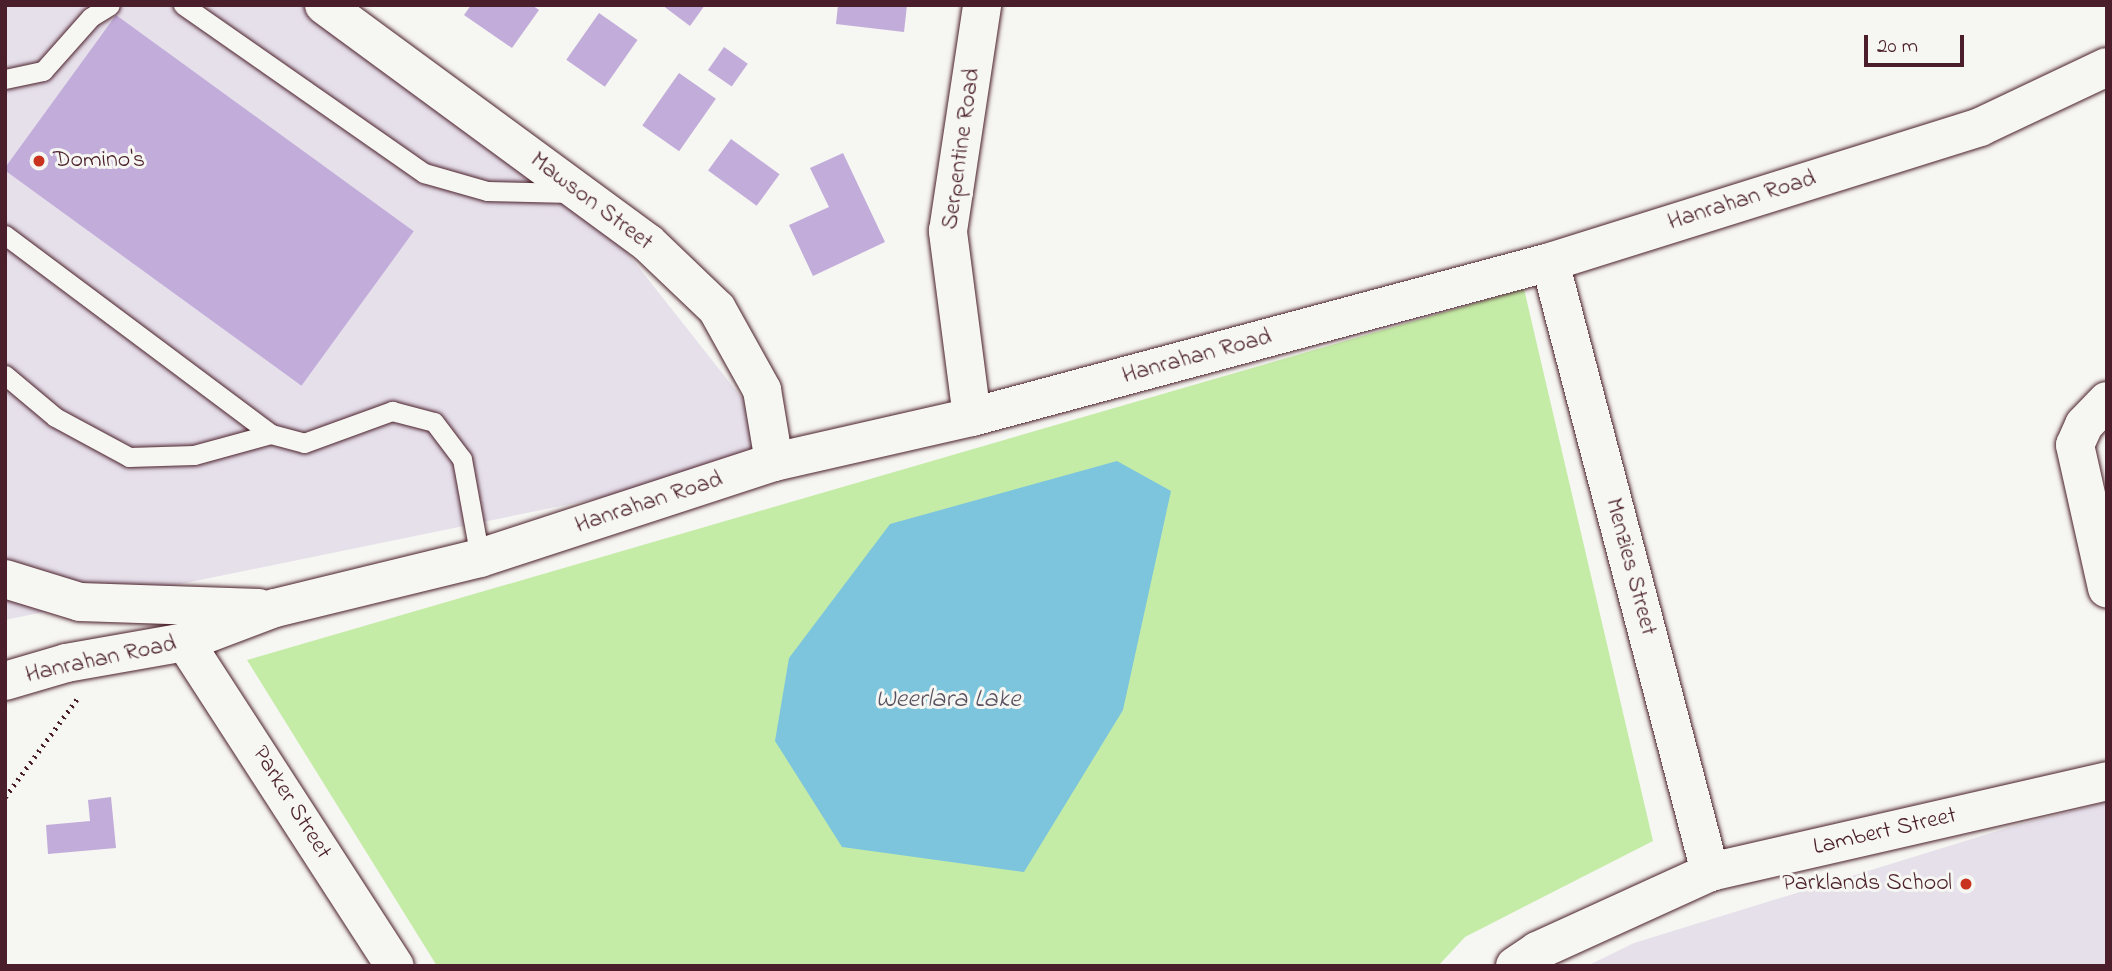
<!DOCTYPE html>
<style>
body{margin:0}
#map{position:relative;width:2112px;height:971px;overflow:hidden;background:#f6f6f2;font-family:"Indie Flower",sans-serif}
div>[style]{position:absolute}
.built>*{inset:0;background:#e6e0eb}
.green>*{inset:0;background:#c5eca7}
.water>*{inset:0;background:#7cc5dd}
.building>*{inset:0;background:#c2acda;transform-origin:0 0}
.path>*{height:4.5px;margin-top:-2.25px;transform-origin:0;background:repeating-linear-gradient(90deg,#4a1f2b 0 2px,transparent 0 7px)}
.roads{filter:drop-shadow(0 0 2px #4a1f2b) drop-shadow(0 0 2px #4a1f2b)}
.service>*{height:19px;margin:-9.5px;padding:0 9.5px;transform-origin:9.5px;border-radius:9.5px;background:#f6f6f2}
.minor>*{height:38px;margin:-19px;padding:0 19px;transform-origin:19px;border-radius:19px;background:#f6f6f2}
.tertiary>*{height:38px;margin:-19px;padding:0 19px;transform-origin:19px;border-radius:19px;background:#f6f6f2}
.secondary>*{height:38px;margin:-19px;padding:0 19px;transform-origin:19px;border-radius:19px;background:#f6f6f2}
.dots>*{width:19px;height:19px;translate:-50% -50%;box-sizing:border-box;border:4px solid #f6f6f2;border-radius:50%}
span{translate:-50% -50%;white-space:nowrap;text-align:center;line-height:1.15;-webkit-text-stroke:6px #f6f6f2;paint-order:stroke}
.street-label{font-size:24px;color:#4a1f2b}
.poi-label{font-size:24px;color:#4a1f2b}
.left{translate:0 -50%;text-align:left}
.right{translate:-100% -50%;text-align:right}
.water-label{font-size:26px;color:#595160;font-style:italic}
.frame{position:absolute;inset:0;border:7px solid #4a1f2b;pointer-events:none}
.scale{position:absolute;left:1864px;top:35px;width:100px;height:32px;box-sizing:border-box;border:4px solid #4a1f2b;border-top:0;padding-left:9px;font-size:21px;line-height:24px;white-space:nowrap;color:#4a1f2b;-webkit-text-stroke:5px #f6f6f2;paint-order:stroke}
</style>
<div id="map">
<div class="built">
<i style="clip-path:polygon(5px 5px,321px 5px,580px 193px,790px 459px,5px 620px)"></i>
<i style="clip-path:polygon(2107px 802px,2107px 966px,1587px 966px,1634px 943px,2017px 825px)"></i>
</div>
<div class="green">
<i style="clip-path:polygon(1524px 289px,1653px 841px,1465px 937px,1438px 966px,437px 966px,247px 660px)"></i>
</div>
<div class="water">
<i style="clip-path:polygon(1117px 461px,1171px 491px,1123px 710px,1024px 872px,842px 847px,775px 741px,789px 658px,890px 524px)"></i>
</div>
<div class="building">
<i style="clip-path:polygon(471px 5px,532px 5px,539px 10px,512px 48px,464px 15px)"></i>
<i style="clip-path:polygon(662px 5px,705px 5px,690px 26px)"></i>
<i style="clip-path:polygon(838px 5px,907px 5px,904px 32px,836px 24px)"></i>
<i style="left:599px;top:13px;width:47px;height:57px;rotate:35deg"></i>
<i style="left:116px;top:15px;width:368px;height:191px;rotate:36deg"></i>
<i style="left:724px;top:47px;width:29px;height:28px;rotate:35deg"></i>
<i style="left:679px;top:73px;width:45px;height:64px;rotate:35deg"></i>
<i style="left:731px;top:139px;width:60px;height:39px;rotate:36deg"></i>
<i style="clip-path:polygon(843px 153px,885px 242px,813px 276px,789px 225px,829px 207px,810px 168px)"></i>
<i style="clip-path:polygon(111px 797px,116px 848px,48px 854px,46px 825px,90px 821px,88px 800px)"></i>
</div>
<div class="path">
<i style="left:5px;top:797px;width:122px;rotate:-53.7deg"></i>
</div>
<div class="roads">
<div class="service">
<i style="left:183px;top:5px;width:294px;rotate:34.9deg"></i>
<i style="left:424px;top:173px;width:66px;rotate:15.9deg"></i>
<i style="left:487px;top:191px;width:84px;rotate:1.4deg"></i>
<i style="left:5px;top:79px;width:39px;rotate:-12deg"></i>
<i style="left:43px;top:71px;width:72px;rotate:-48.4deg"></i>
<i style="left:91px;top:17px;width:22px;rotate:-32deg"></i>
<i style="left:5px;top:235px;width:332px;rotate:36.8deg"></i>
<i style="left:271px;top:434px;width:34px;rotate:15deg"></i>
<i style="left:304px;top:443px;width:94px;rotate:-20deg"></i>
<i style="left:392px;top:411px;width:43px;rotate:14.7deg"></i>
<i style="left:434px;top:422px;width:46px;rotate:52.9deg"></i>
<i style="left:462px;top:459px;width:101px;rotate:79.7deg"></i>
<i style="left:5px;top:375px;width:65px;rotate:40deg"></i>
<i style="left:55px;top:417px;width:84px;rotate:28.4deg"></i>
<i style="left:129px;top:457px;width:65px;rotate:-1.8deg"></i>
<i style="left:194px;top:455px;width:80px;rotate:-15.3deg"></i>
</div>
<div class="minor">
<i style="left:324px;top:5px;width:402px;rotate:36.3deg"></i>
<i style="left:648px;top:243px;width:95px;rotate:43.7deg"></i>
<i style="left:717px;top:309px;width:93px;rotate:60.9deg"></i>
<i style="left:762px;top:390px;width:73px;rotate:80.5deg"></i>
<i style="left:1550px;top:262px;width:631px;rotate:75.3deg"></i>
<i style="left:2107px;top:401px;width:33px;rotate:134deg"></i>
<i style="left:2084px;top:425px;width:22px;rotate:114deg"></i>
<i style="left:2075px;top:445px;width:147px;rotate:77.4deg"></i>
<i style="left:185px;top:642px;width:386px;rotate:57.1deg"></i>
<i style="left:1515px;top:966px;width:27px;rotate:-34deg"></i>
<i style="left:1537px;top:951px;width:190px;rotate:-24.5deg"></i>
<i style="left:1710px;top:872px;width:407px;rotate:-12.9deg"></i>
</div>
<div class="tertiary">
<i style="left:972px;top:417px;width:188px;rotate:-97.4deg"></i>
<i style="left:948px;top:231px;width:229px;rotate:-81.4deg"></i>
</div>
<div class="secondary">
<i style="left:5px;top:579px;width:78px;rotate:17deg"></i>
<i style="left:80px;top:602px;width:179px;rotate:1.9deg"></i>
<i style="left:5px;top:681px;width:64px;rotate:-16.4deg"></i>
<i style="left:66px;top:663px;width:121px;rotate:-10deg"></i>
<i style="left:185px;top:642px;width:96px;rotate:-20.7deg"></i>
<i style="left:275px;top:608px;width:211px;rotate:-13.7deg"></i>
<i style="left:480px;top:558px;width:309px;rotate:-18.1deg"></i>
<i style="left:774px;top:462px;width:203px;rotate:-12.8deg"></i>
<i style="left:972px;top:417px;width:598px;rotate:-15.01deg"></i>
<i style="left:1550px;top:262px;width:451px;rotate:-17.4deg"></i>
<i style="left:1980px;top:127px;width:140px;rotate:-25.3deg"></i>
</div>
</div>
<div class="dots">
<i style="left:39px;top:161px;background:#c8321e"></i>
<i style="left:1966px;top:884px;background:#c8321e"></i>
</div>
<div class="street-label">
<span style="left:962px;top:149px;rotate:-82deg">Serpentine Road</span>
<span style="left:1742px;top:201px;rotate:-17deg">Hanrahan Road</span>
<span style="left:591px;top:202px;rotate:37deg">Mawson Street</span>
<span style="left:1197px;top:357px;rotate:-15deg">Hanrahan Road</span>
<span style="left:649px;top:503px;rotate:-18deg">Hanrahan Road</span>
<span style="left:1630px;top:567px;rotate:75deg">Menzies Street</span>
<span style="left:101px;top:660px;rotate:-12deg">Hanrahan Road</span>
<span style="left:291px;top:803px;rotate:58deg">Parker Street</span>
<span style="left:1885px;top:832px;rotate:-13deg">Lambert Street</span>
</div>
<div class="poi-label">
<span class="left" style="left:53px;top:161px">Domino's</span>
<span class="right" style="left:1952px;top:884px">Parklands School</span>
</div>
<div class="water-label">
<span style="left:948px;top:701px">Weerlara Lake</span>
</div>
<div class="frame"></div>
<div class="scale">20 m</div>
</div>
